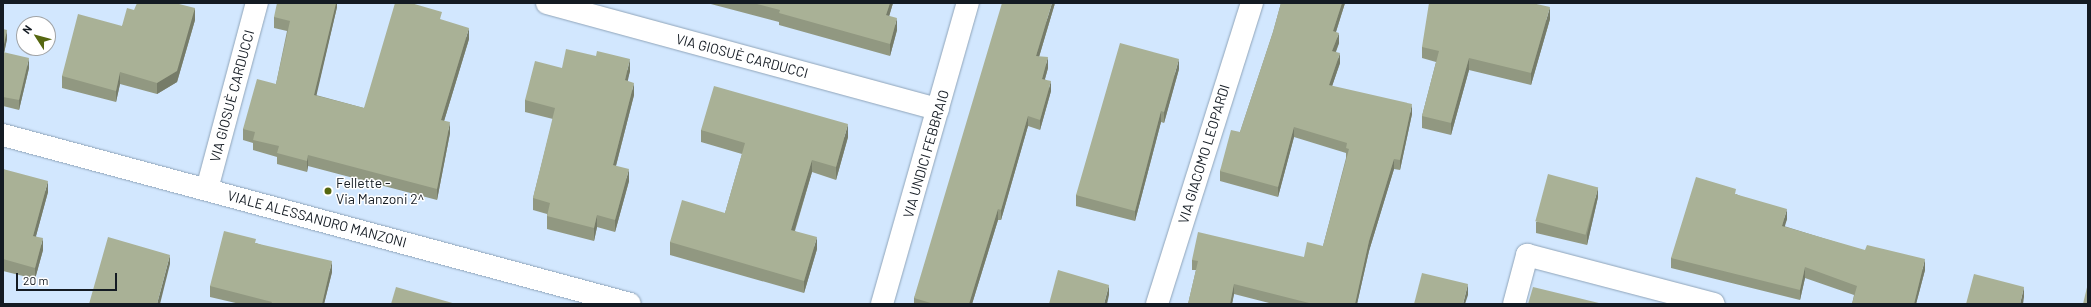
<!DOCTYPE html>
<meta charset="utf-8">
<style>
body{margin:0}
#map{position:relative;width:2091px;height:307px;overflow:hidden;background:#d2e7fe;font-family:Barlow,sans-serif}
div>[style]{position:absolute}
.roads{filter:drop-shadow(0 0 1px #8fa4b9) drop-shadow(0 0 1px #8fa4b9)}
.minor>*{height:22px;margin:-11px;padding:0 11px;transform-origin:11px;border-radius:11px;background:#fff}
.secondary>*{height:22px;margin:-11px;padding:0 11px;transform-origin:11px;border-radius:11px;background:#fff}
.wall>*{inset:0;background:#919881}
.shaded-wall>*{inset:0;background:#767c69}
.building>*{inset:0;background:#a9b196;transform-origin:0 0}
.dots>*{width:11px;height:11px;translate:-50% -50%;box-sizing:border-box;border:2px solid #fff;border-radius:50%}
span{translate:-50% -50%;white-space:nowrap;text-align:center;line-height:1.15;-webkit-text-stroke:3px #fff;paint-order:stroke}
.street-label{font-size:14px;color:#141b23}
.poi-label{font-size:14px;color:#141b23}
.left{translate:0 -50%;text-align:left}
.frame{position:absolute;inset:0;border:4px solid #141b23;pointer-events:none}
.north{position:absolute;left:16px;top:16px;width:40px;height:40px;box-sizing:border-box;background:#fff;border:1px solid #a1a4a7;border-radius:50%;rotate:306deg;font-size:11px;font-weight:700;line-height:16px;text-align:center;color:#141b23}
.north::after{content:'';display:block;margin:auto;width:14px;height:18px;background:#566710;clip-path:polygon(50% 0,100% 100%,50% 72%,0 100%)}
.scale{position:absolute;left:16px;top:273px;width:101px;height:18px;box-sizing:border-box;border:2px solid #141b23;border-top:0;padding-left:5px;font-size:12px;line-height:14px;white-space:nowrap;color:#141b23;-webkit-text-stroke:3px #fff;paint-order:stroke}
</style>
<div id="map">
<div class="roads">
<div class="minor">
<i style="left:547px;top:3px;width:405px;rotate:15.2deg"></i>
<i style="left:207px;top:189px;width:193px;rotate:-75deg"></i>
<i style="left:882px;top:304px;width:313px;rotate:-74.1deg"></i>
<i style="left:1157px;top:304px;width:316px;rotate:-72.5deg"></i>
<i style="left:1514px;top:304px;width:51px;rotate:-75.1deg"></i>
<i style="left:1527px;top:255px;width:193px;rotate:14.7deg"></i>
</div>
<div class="secondary">
<i style="left:3px;top:135px;width:649px;rotate:15.08deg"></i>
</div>
</div>
<div class="wall">
<i style="clip-path:polygon(337px 3px,337px 7px,316px 95px,364px 108px,442px 20px,469px 39px,444px 121px,450px 133px,437px 200px,308px 166px,307px 172px,277px 164px,277px 157px,253px 150px,253px 143px,243px 140px,243px 129px,276px 84px,287px 31px,274px 28px,274px 17px)"></i>
<i style="clip-path:polygon(707px 3px,893px 3px,889px 16px,897px 30px,890px 56px,779px 25px,779px 22px)"></i>
<i style="clip-path:polygon(1055px 3px,1039px 57px,1048px 68px,1045px 79px,1051px 91px,1040px 130px,1028px 126px,1001px 220px,998px 220px,972px 304px,914px 304px,914px 298px)"></i>
<i style="clip-path:polygon(1281px 3px,1345px 3px,1336px 32px,1339px 43px,1336px 52px,1340px 63px,1332px 86px,1412px 114px,1400px 170px,1394px 169px,1369px 251px,1357px 304px,1273px 304px,1234px 294px,1232px 304px,1188px 304px,1196px 270px,1192px 270px,1192px 260px,1304px 257px,1323px 246px,1346px 158px,1346px 153px,1294px 137px,1278px 197px,1220px 181px,1220px 171px,1240px 132px,1273px 32px)"></i>
<i style="clip-path:polygon(134px 10px,195px 20px,177px 82px,157px 94px,120px 84px,116px 102px,62px 88px,62px 76px,122px 26px)"></i>
<i style="clip-path:polygon(1550px 19px,1531px 85px,1469px 70px,1451px 135px,1422px 128px,1422px 116px,1436px 62px,1422px 58px,1422px 47px)"></i>
<i style="clip-path:polygon(3px 29px,7px 39px,4px 53px,29px 68px,19px 110px,3px 106px)"></i>
<i style="clip-path:polygon(596px 56px,630px 71px,627px 81px,634px 95px,616px 166px,629px 181px,615px 232px,597px 227px,594px 241px,547px 229px,547px 214px,533px 210px,533px 198px,553px 119px,525px 112px,525px 100px,562px 68px)"></i>
<i style="clip-path:polygon(1179px 69px,1164px 123px,1161px 122px,1135px 221px,1076px 206px,1076px 195px)"></i>
<i style="clip-path:polygon(701px 130px,848px 137px,836px 180px,812px 172px,795px 231px,817px 249px,804px 293px,670px 255px,670px 242px,725px 213px,742px 154px,701px 142px)"></i>
<i style="clip-path:polygon(3px 169px,48px 192px,36px 236px,43px 250px,35px 279px,3px 271px)"></i>
<i style="clip-path:polygon(1736px 194px,1787px 219px,1784px 226px,1925px 270px,1916px 304px,1852px 304px,1854px 295px,1805px 278px,1800px 300px,1671px 268px,1671px 258px)"></i>
<i style="clip-path:polygon(1598px 197px,1587px 245px,1536px 233px,1536px 222px)"></i>
<i style="clip-path:polygon(256px 243px,332px 272px,324px 304px,240px 304px,210px 297px,210px 286px)"></i>
</div>
<div class="shaded-wall">
<i style="clip-path:polygon(336px 3px,337px 3px,337px 7px,314px 106px,314px 95px)"></i>
<i style="clip-path:polygon(890px 3px,893px 3px,886px 27px,886px 15px)"></i>
<i style="clip-path:polygon(1052px 3px,1055px 3px,1036px 67px,1036px 56px)"></i>
<i style="clip-path:polygon(1342px 3px,1345px 3px,1333px 41px,1333px 31px)"></i>
<i style="clip-path:polygon(1550px 7px,1550px 19px,1531px 85px,1531px 73px)"></i>
<i style="clip-path:polygon(195px 8px,195px 20px,177px 82px,157px 94px,157px 83px)"></i>
<i style="clip-path:polygon(897px 18px,897px 30px,890px 56px,890px 44px)"></i>
<i style="clip-path:polygon(469px 28px,469px 39px,441px 131px,441px 120px)"></i>
<i style="clip-path:polygon(7px 30px,7px 39px,3px 58px,3px 49px)"></i>
<i style="clip-path:polygon(1339px 33px,1339px 43px,1332px 61px,1332px 51px)"></i>
<i style="clip-path:polygon(1340px 53px,1340px 63px,1329px 95px,1329px 85px)"></i>
<i style="clip-path:polygon(1048px 57px,1048px 68px,1042px 89px,1042px 79px)"></i>
<i style="clip-path:polygon(29px 58px,29px 68px,19px 110px,19px 100px)"></i>
<i style="clip-path:polygon(1469px 58px,1469px 70px,1451px 135px,1451px 123px)"></i>
<i style="clip-path:polygon(630px 59px,630px 71px,625px 93px,625px 80px)"></i>
<i style="clip-path:polygon(1179px 59px,1179px 69px,1164px 123px,1164px 112px)"></i>
<i style="clip-path:polygon(120px 72px,120px 84px,116px 102px,116px 91px)"></i>
<i style="clip-path:polygon(1051px 81px,1051px 91px,1040px 130px,1040px 120px)"></i>
<i style="clip-path:polygon(634px 83px,634px 95px,613px 177px,613px 165px)"></i>
<i style="clip-path:polygon(1412px 104px,1412px 114px,1400px 170px,1400px 160px)"></i>
<i style="clip-path:polygon(1161px 111px,1161px 122px,1135px 221px,1135px 211px)"></i>
<i style="clip-path:polygon(1028px 116px,1028px 126px,1001px 220px,1001px 210px)"></i>
<i style="clip-path:polygon(450px 122px,450px 133px,437px 200px,437px 189px)"></i>
<i style="clip-path:polygon(848px 124px,848px 137px,836px 180px,836px 167px)"></i>
<i style="clip-path:polygon(1294px 127px,1294px 137px,1278px 197px,1278px 187px)"></i>
<i style="clip-path:polygon(308px 155px,308px 166px,307px 172px,307px 161px)"></i>
<i style="clip-path:polygon(1394px 159px,1394px 169px,1369px 251px,1357px 304px,1355px 304px,1369px 241px)"></i>
<i style="clip-path:polygon(812px 160px,812px 172px,791px 242px,791px 230px)"></i>
<i style="clip-path:polygon(629px 169px,629px 181px,615px 232px,615px 220px)"></i>
<i style="clip-path:polygon(48px 181px,48px 192px,33px 247px,33px 236px)"></i>
<i style="clip-path:polygon(1598px 187px,1598px 197px,1587px 245px,1587px 235px)"></i>
<i style="clip-path:polygon(998px 209px,998px 220px,972px 304px,969px 304px)"></i>
<i style="clip-path:polygon(1787px 209px,1787px 219px,1782px 236px,1782px 226px)"></i>
<i style="clip-path:polygon(597px 215px,597px 227px,594px 241px,594px 228px)"></i>
<i style="clip-path:polygon(817px 237px,817px 249px,804px 293px,804px 281px)"></i>
<i style="clip-path:polygon(43px 238px,43px 250px,35px 279px,35px 268px)"></i>
<i style="clip-path:polygon(170px 255px,170px 264px,160px 304px,157px 304px)"></i>
<i style="clip-path:polygon(1925px 259px,1925px 270px,1916px 304px,1914px 304px)"></i>
<i style="clip-path:polygon(332px 261px,332px 272px,324px 304px,322px 304px)"></i>
<i style="clip-path:polygon(1805px 267px,1805px 278px,1800px 300px,1800px 290px)"></i>
<i style="clip-path:polygon(1234px 284px,1234px 294px,1232px 304px,1230px 304px)"></i>
<i style="clip-path:polygon(1468px 284px,1468px 295px,1465px 304px,1463px 304px)"></i>
<i style="clip-path:polygon(1109px 285px,1109px 295px,1107px 304px,1104px 304px)"></i>
<i style="clip-path:polygon(2024px 287px,2024px 297px,2023px 304px,2020px 304px)"></i>
</div>
<div class="building">
<i style="clip-path:polygon(137px 3px,175px 3px,195px 8px,177px 71px,157px 83px,120px 72px,116px 91px,62px 76px,78px 14px,122px 26px,127px 8px,134px 10px)"></i>
<i style="clip-path:polygon(277px 3px,336px 3px,314px 95px,364px 108px,395px 3px,411px 3px,442px 12px,440px 19px,469px 28px,441px 120px,450px 122px,437px 189px,308px 155px,307px 161px,277px 153px,279px 146px,253px 140px,255px 132px,243px 129px,257px 79px,276px 84px,290px 21px,274px 17px)"></i>
<i style="clip-path:polygon(753px 3px,890px 3px,886px 15px,897px 18px,890px 44px,779px 13px,780px 10px)"></i>
<i style="clip-path:polygon(1002px 3px,1052px 3px,1036px 56px,1048px 57px,1042px 79px,1051px 81px,1040px 120px,1028px 116px,1001px 210px,998px 209px,969px 304px,934px 304px,914px 298px)"></i>
<i style="clip-path:polygon(1281px 3px,1342px 3px,1333px 31px,1339px 33px,1332px 51px,1340px 53px,1329px 85px,1412px 104px,1400px 160px,1394px 159px,1369px 241px,1355px 304px,1313px 304px,1234px 284px,1230px 304px,1188px 304px,1198px 261px,1192px 260px,1198px 232px,1304px 257px,1307px 242px,1323px 246px,1349px 149px,1346px 148px,1347px 143px,1294px 127px,1278px 187px,1220px 171px,1231px 130px,1240px 132px,1273px 32px)"></i>
<i style="clip-path:polygon(1429px 3px,1532px 3px,1550px 7px,1531px 73px,1469px 58px,1451px 123px,1422px 116px,1439px 51px,1422px 47px)"></i>
<i style="clip-path:polygon(3px 29px,7px 30px,3px 49px)"></i>
<i style="clip-path:polygon(1120px 43px,1179px 59px,1164px 112px,1161px 111px,1135px 211px,1076px 195px)"></i>
<i style="clip-path:polygon(566px 49px,596px 56px,597px 51px,630px 59px,625px 80px,634px 83px,613px 165px,629px 169px,615px 220px,597px 215px,594px 228px,547px 216px,550px 203px,533px 198px,555px 108px,525px 100px,535px 61px,562px 68px)"></i>
<i style="clip-path:polygon(3px 52px,29px 58px,19px 100px,3px 97px)"></i>
<i style="clip-path:polygon(714px 86px,848px 124px,836px 167px,812px 160px,791px 230px,817px 237px,804px 281px,670px 242px,682px 200px,725px 213px,745px 143px,701px 130px)"></i>
<i style="clip-path:polygon(3px 169px,48px 181px,33px 236px,43px 238px,35px 268px,3px 259px)"></i>
<i style="left:1548px;top:174px;width:52px;height:49px;rotate:15deg"></i>
<i style="clip-path:polygon(1696px 177px,1736px 189px,1735px 194px,1787px 209px,1782px 226px,1865px 250px,1867px 245px,1925px 259px,1914px 304px,1852px 304px,1857px 286px,1805px 267px,1800px 290px,1671px 258px)"></i>
<i style="clip-path:polygon(224px 231px,256px 239px,255px 243px,332px 261px,322px 304px,271px 304px,272px 302px,210px 286px)"></i>
<i style="clip-path:polygon(108px 237px,170px 255px,157px 304px,130px 304px,126px 303px,126px 304px,89px 304px)"></i>
<i style="clip-path:polygon(1058px 270px,1109px 285px,1104px 304px,1049px 304px)"></i>
<i style="clip-path:polygon(1422px 273px,1468px 284px,1463px 304px,1414px 304px)"></i>
<i style="clip-path:polygon(1974px 274px,2024px 287px,2020px 304px,1966px 304px)"></i>
<i style="clip-path:polygon(2088px 283px,2088px 304px,2083px 304px)"></i>
<i style="clip-path:polygon(396px 287px,456px 304px,391px 304px)"></i>
<i style="clip-path:polygon(1533px 287px,1603px 304px,1528px 304px)"></i>
</div>
<div class="dots">
<i style="left:328px;top:191px;background:#566710"></i>
</div>
<div class="street-label">
<span style="left:742px;top:56px;rotate:15deg">VIA GIOSUÈ CARDUCCI</span>
<span style="left:232px;top:96px;rotate:-75deg">VIA GIOSUÈ CARDUCCI</span>
<span style="left:926px;top:154px;rotate:-74deg">VIA UNDICI FEBBRAIO</span>
<span style="left:1204px;top:154px;rotate:-73deg">VIA GIACOMO LEOPARDI</span>
<span style="left:317px;top:219px;rotate:15deg">VIALE ALESSANDRO MANZONI</span>
</div>
<div class="poi-label">
<span class="left" style="left:336px;top:191px">Fellette -<br>Via Manzoni 2^</span>
</div>
<div class="frame"></div>
<div class="north">N</div>
<div class="scale">20 m</div>
</div>
